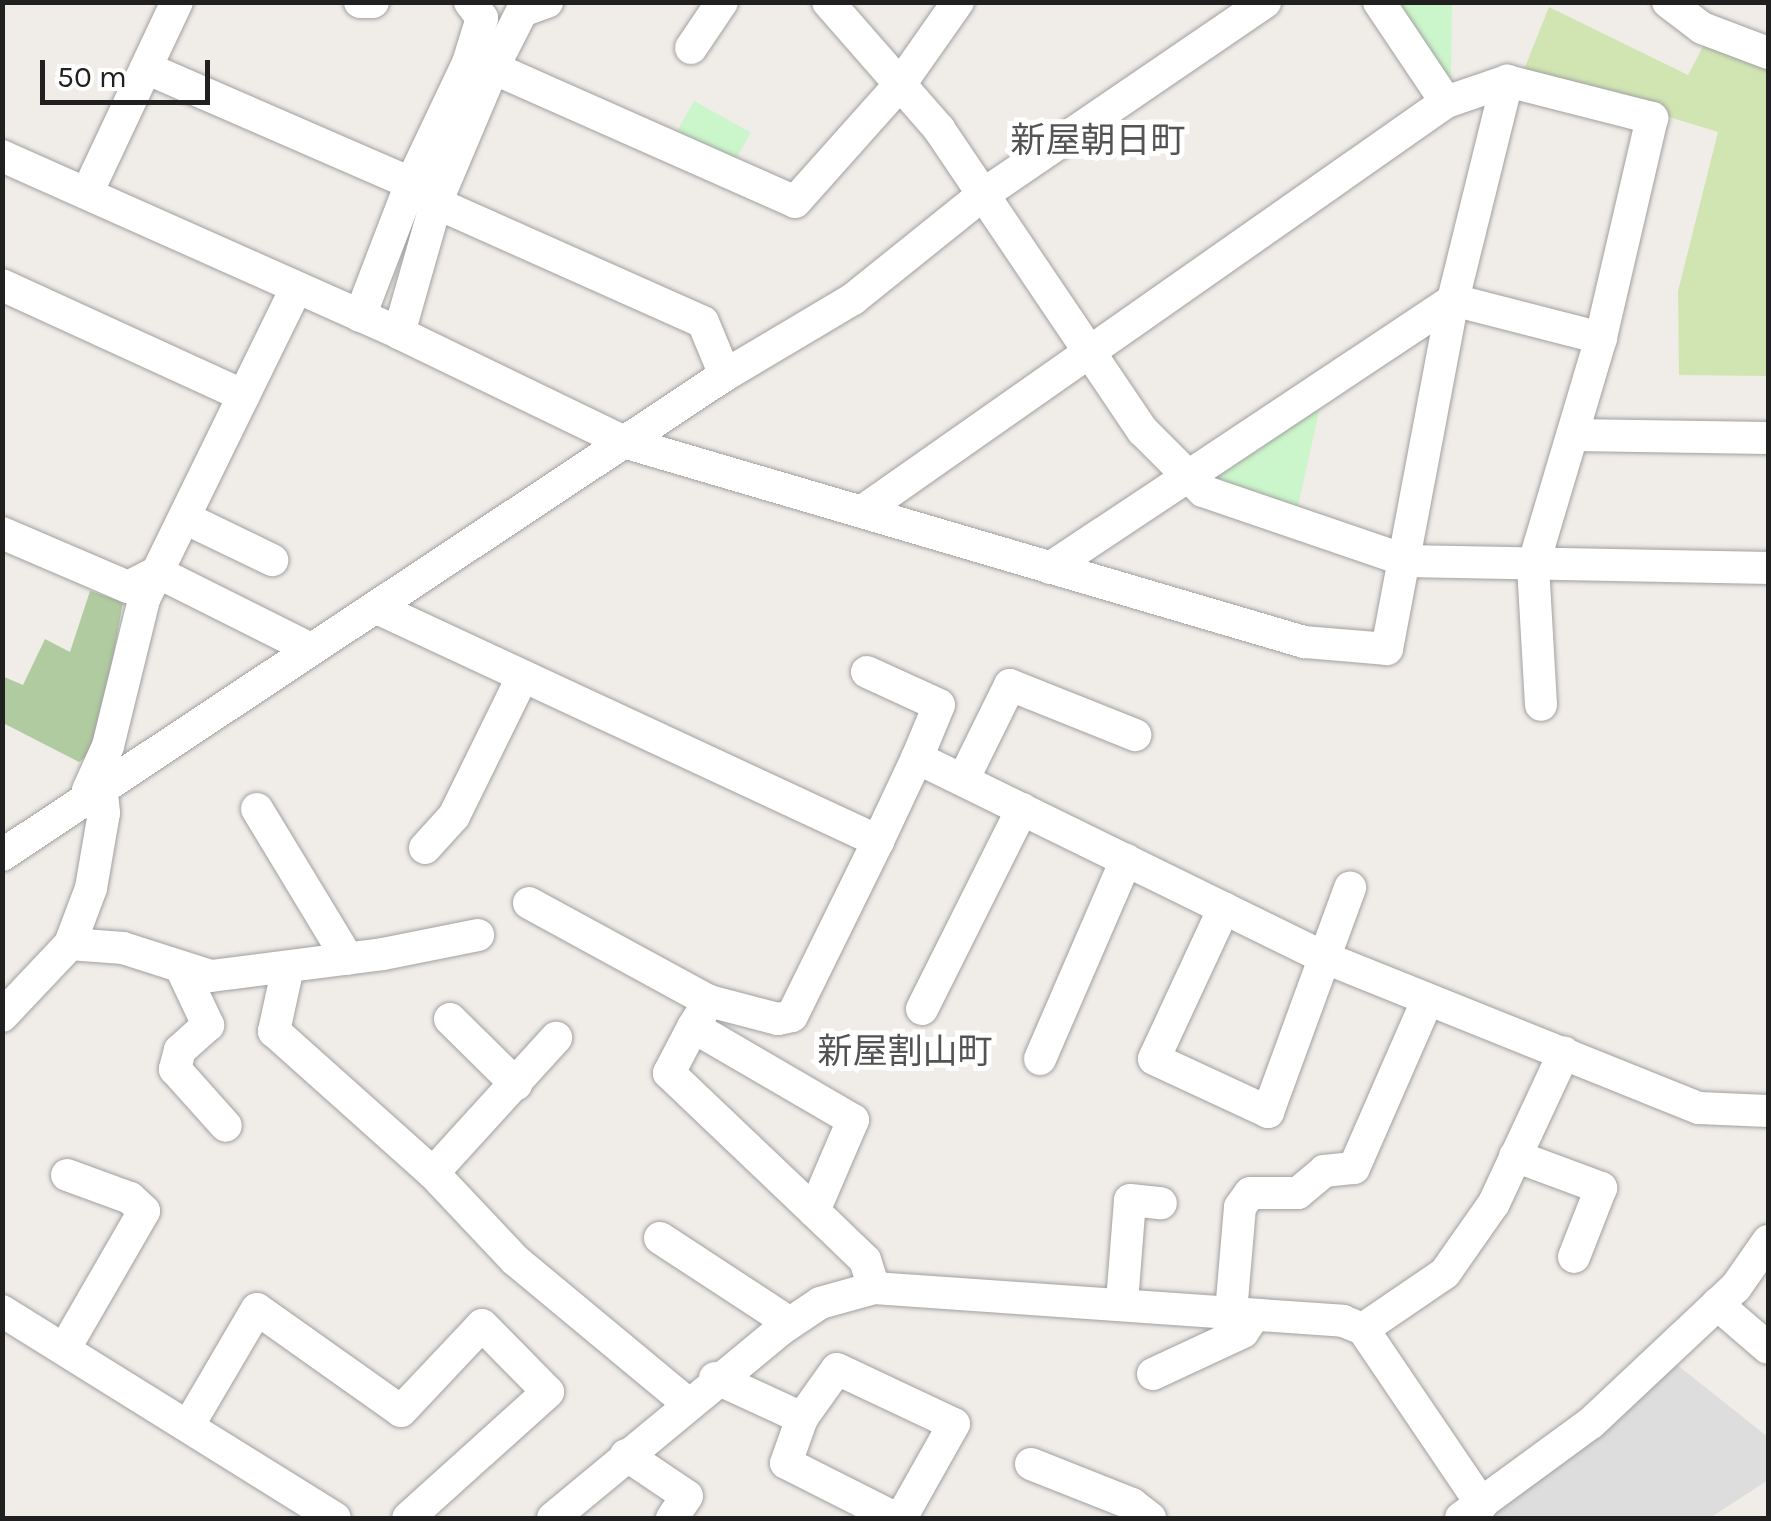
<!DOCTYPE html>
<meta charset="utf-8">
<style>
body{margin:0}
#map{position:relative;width:1771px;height:1521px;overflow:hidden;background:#f0ece8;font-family:Karla,"Noto Sans JP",sans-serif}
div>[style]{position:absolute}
.residential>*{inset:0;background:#dedddd}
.grass>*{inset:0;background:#d1e5b3}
.forest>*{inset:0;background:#b1cba0}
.park>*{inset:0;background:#cbf5ca;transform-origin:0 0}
.roads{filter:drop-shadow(0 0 2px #a1a1a1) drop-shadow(0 0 2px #a1a1a1)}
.minor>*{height:32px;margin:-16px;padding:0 16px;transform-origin:16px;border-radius:16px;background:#fff}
span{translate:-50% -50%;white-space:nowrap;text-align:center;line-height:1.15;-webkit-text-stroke:10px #fff;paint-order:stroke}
.quarter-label{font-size:35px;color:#535353}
.frame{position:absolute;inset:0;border:5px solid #202020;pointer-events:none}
.scale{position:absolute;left:40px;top:60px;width:170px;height:45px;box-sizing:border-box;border:5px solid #202020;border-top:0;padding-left:12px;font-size:30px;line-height:35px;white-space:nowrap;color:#202020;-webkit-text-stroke:8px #fff;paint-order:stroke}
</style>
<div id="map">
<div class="residential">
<i style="clip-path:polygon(1676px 1364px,1768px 1437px,1768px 1480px,1710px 1518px,1490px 1518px)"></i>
</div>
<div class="grass">
<i style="clip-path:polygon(1549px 7px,1688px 75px,1707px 39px,1768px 68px,1768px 376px,1679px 375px,1678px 291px,1718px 132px,1523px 72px)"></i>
</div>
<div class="forest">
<i style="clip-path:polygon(90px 591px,123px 602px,97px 749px,79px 762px,3px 723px,2px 676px,23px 685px,45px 639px,70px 652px)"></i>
</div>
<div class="park">
<i style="clip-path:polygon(1396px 3px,1452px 3px,1451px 80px)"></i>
<i style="left:694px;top:101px;width:65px;height:46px;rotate:29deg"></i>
<i style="clip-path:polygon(1322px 398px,1297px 511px,1212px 476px)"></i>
</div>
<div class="roads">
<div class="minor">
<i style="left:360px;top:2px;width:13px"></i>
<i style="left:828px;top:2px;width:169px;rotate:48.8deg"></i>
<i style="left:939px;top:129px;width:364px;rotate:56deg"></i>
<i style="left:1143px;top:431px;width:85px;rotate:45deg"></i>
<i style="left:1203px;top:491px;width:216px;rotate:18.9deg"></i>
<i style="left:1407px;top:561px;width:361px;rotate:1.1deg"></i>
<i style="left:1379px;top:2px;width:120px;rotate:56.2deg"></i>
<i style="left:1446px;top:102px;width:65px;rotate:-19deg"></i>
<i style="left:1507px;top:81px;width:150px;rotate:14.3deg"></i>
<i style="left:1652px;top:118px;width:226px;rotate:103.1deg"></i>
<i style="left:1601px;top:338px;width:238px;rotate:106.6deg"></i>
<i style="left:1533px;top:566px;width:139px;rotate:86.7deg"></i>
<i style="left:1668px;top:2px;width:43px;rotate:37.4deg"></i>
<i style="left:1702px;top:28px;width:71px;rotate:20.7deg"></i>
<i style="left:691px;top:48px;width:55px;rotate:-56deg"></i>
<i style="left:146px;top:68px;width:289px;rotate:23.5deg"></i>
<i style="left:493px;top:68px;width:330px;rotate:23.9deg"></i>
<i style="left:795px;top:202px;width:159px;rotate:-48.3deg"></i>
<i style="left:901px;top:83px;width:99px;rotate:-54.9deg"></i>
<i style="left:2px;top:156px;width:435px;rotate:24deg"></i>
<i style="left:399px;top:333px;width:253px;rotate:25.8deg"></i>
<i style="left:627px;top:443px;width:706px;rotate:16.38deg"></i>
<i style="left:1304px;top:642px;width:83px;rotate:4.8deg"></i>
<i style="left:1387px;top:649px;width:355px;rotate:-79.3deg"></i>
<i style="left:1453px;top:300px;width:226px;rotate:-76.1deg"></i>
<i style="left:87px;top:193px;width:211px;rotate:-64.8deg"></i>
<i style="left:436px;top:203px;width:292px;rotate:24deg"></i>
<i style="left:703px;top:322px;width:57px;rotate:67.5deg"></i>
<i style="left:2px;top:285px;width:266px;rotate:24.6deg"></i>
<i style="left:360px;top:316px;width:142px;rotate:-69deg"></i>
<i style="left:411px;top:183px;width:133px;rotate:-64.6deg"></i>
<i style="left:468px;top:63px;width:47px;rotate:-72.7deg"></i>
<i style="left:482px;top:18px;width:20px;rotate:-127deg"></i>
<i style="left:399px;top:333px;width:135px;rotate:-74.1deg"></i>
<i style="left:436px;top:203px;width:147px;rotate:-67.1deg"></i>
<i style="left:493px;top:68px;width:64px;rotate:-63deg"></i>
<i style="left:522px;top:11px;width:27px;rotate:-20deg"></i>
<i style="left:1573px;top:435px;width:195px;rotate:0.9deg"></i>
<i style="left:864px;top:510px;width:711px;rotate:-35.03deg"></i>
<i style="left:185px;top:518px;width:97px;rotate:25.8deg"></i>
<i style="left:2px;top:533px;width:137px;rotate:23.2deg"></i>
<i style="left:128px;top:587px;width:33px;rotate:-27deg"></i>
<i style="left:157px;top:572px;width:172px;rotate:26.6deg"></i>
<i style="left:1050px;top:568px;width:484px;rotate:-33.6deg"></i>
<i style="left:1453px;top:300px;width:153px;rotate:14.4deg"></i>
<i style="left:377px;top:608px;width:553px;rotate:24.94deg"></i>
<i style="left:878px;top:841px;width:92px;rotate:-64.8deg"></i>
<i style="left:917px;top:758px;width:452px;rotate:26.1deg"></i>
<i style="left:1323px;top:957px;width:405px;rotate:21.9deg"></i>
<i style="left:1699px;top:1108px;width:69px;rotate:2.5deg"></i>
<i style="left:867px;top:672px;width:79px;rotate:24.6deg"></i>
<i style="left:939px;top:705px;width:57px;rotate:112.5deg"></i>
<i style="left:963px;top:780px;width:106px;rotate:-63.7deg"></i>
<i style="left:1010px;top:685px;width:135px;rotate:21.8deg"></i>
<i style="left:88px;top:790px;width:48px;rotate:-65.6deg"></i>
<i style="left:108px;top:746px;width:151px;rotate:-76.2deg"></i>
<i style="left:144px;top:599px;width:343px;rotate:-63.9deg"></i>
<i style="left:257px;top:809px;width:175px;rotate:58.8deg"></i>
<i style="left:425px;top:848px;width:43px;rotate:-47.8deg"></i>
<i style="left:454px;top:816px;width:156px;rotate:-63.8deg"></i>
<i style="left:2px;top:855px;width:868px;rotate:-33.58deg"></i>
<i style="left:725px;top:375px;width:149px;rotate:-30.7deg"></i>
<i style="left:853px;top:299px;width:164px;rotate:-38.8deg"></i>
<i style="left:981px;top:196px;width:344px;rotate:-34.3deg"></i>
<i style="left:529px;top:903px;width:205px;rotate:28.6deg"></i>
<i style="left:1224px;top:908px;width:166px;rotate:114.9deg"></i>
<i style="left:1154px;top:1059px;width:126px;rotate:24.9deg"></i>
<i style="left:1268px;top:1112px;width:239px;rotate:-69.9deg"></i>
<i style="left:70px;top:944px;width:53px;rotate:4.3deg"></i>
<i style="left:123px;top:948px;width:92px;rotate:17.7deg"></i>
<i style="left:211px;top:976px;width:173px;rotate:-7.3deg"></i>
<i style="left:383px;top:954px;width:97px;rotate:-11.3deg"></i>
<i style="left:288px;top:967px;width:66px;rotate:102.3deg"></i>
<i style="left:274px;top:1031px;width:213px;rotate:41.8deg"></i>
<i style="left:433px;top:1173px;width:120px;rotate:46.7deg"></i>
<i style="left:515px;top:1260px;width:222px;rotate:39.7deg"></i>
<i style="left:183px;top:972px;width:59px;rotate:64.7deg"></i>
<i style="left:208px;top:1025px;width:38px;rotate:138deg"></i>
<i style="left:180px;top:1050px;width:20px;rotate:105deg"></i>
<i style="left:175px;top:1069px;width:76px;rotate:48.2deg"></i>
<i style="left:922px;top:1009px;width:224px;rotate:-63.4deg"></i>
<i style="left:2px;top:1016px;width:99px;rotate:-46.6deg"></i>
<i style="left:70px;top:944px;width:60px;rotate:-69.4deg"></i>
<i style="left:91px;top:888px;width:76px;rotate:-80.2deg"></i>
<i style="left:104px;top:813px;width:29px;rotate:-96deg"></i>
<i style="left:450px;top:1019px;width:93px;rotate:44.6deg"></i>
<i style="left:693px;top:1027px;width:31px;rotate:-58deg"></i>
<i style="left:709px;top:1001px;width:71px;rotate:14.6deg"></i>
<i style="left:778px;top:1019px;width:14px;rotate:-12deg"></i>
<i style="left:792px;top:1016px;width:195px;rotate:-63.8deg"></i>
<i style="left:1040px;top:1059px;width:217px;rotate:-66.6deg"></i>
<i style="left:1515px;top:1156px;width:92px;rotate:20.4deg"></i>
<i style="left:1601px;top:1188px;width:74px;rotate:111.4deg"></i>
<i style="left:433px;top:1173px;width:183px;rotate:-47.7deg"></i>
<i style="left:814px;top:1211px;width:99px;rotate:-66.8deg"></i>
<i style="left:853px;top:1120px;width:185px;rotate:-149.8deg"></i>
<i style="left:693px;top:1027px;width:52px;rotate:117.6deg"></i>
<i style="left:669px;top:1073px;width:200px;rotate:43.6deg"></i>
<i style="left:814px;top:1211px;width:71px;rotate:43.9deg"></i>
<i style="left:865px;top:1260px;width:29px;rotate:72deg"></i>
<i style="left:660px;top:1238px;width:155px;rotate:33.2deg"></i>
<i style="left:1122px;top:1302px;width:102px;rotate:-85.5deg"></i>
<i style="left:1130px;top:1200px;width:31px;rotate:6deg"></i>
<i style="left:1717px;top:1304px;width:67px;rotate:40.8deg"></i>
<i style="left:2px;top:1311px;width:392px;rotate:31.9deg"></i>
<i style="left:1231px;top:1312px;width:105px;rotate:-85.1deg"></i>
<i style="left:1240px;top:1207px;width:17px;rotate:-54deg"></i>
<i style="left:1250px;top:1193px;width:48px"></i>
<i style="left:1298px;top:1193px;width:34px;rotate:-40deg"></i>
<i style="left:1324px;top:1171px;width:30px;rotate:-6deg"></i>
<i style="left:1354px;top:1168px;width:184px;rotate:-66.4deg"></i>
<i style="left:1363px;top:1329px;width:99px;rotate:-34.3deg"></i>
<i style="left:1445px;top:1273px;width:85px;rotate:-55deg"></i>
<i style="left:1494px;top:1203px;width:166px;rotate:-65deg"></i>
<i style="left:65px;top:1348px;width:158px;rotate:-60deg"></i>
<i style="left:144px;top:1211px;width:19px;rotate:-137deg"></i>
<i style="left:130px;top:1198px;width:67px;rotate:-159.9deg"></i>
<i style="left:1153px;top:1374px;width:99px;rotate:-25deg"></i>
<i style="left:1243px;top:1332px;width:20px;rotate:-57deg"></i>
<i style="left:715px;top:1378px;width:96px;rotate:24.7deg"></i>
<i style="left:190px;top:1423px;width:132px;rotate:-59.6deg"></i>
<i style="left:257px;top:1309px;width:176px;rotate:35.3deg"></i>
<i style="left:401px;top:1411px;width:118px;rotate:-46.7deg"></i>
<i style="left:482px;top:1325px;width:94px;rotate:45.4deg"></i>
<i style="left:548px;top:1392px;width:188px;rotate:138deg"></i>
<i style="left:626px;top:1455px;width:73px;rotate:33.9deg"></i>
<i style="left:687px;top:1496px;width:27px;rotate:124deg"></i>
<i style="left:1031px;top:1464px;width:109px;rotate:21.6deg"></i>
<i style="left:1132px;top:1504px;width:23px;rotate:38deg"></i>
<i style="left:553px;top:1518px;width:295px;rotate:-39.6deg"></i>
<i style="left:780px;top:1330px;width:48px;rotate:-34deg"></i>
<i style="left:820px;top:1303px;width:56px;rotate:-15.5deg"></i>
<i style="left:874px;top:1288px;width:470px;rotate:4deg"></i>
<i style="left:1343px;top:1321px;width:22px;rotate:22deg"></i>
<i style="left:1363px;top:1329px;width:212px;rotate:55.9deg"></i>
<i style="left:895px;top:1518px;width:122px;rotate:-153.2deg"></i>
<i style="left:786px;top:1463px;width:48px;rotate:-70.4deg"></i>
<i style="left:802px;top:1418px;width:60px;rotate:-54.5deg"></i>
<i style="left:837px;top:1369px;width:129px;rotate:25.2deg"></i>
<i style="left:954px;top:1424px;width:108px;rotate:119.4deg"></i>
<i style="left:1461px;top:1518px;width:161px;rotate:-36.2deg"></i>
<i style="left:1591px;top:1423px;width:199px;rotate:-43.2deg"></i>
<i style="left:1736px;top:1287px;width:56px;rotate:-55.2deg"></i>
</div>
</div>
<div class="quarter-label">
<span style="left:1098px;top:141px">新屋朝日町</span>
<span style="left:905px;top:1052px">新屋割山町</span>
</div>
<div class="frame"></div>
<div class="scale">50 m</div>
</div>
